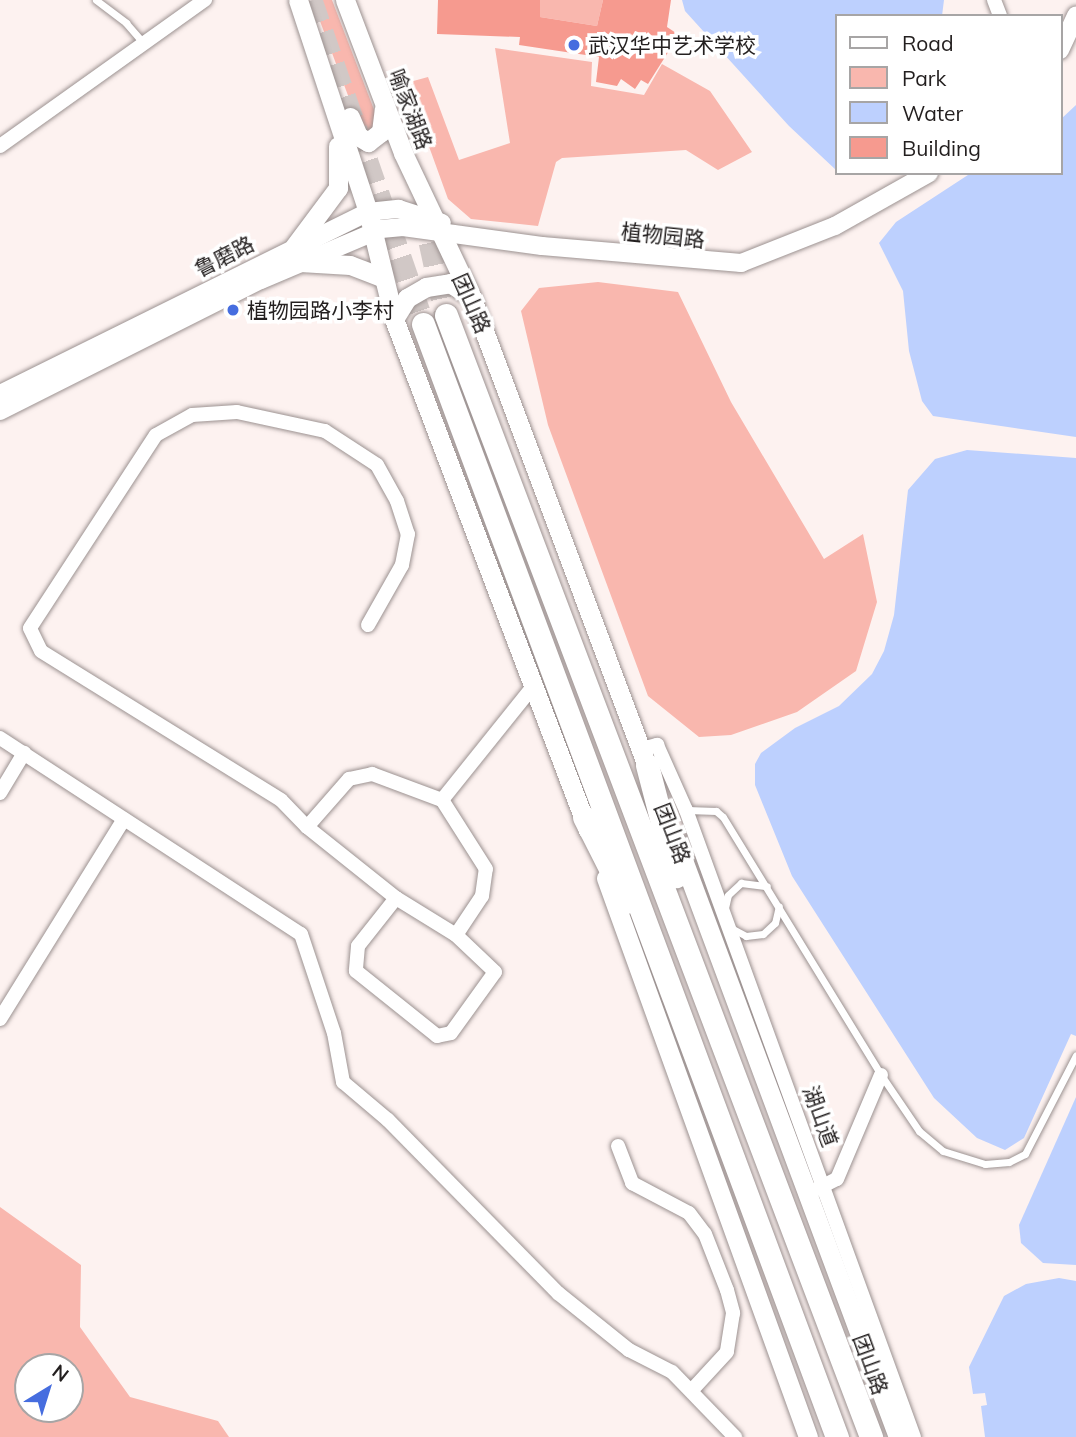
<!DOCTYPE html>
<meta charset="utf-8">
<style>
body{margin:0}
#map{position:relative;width:1076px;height:1437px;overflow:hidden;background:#fdf2f0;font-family:Mulish,"Noto Sans SC",sans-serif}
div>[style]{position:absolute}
.green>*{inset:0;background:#f9b7ae}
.water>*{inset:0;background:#bdd0fe}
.building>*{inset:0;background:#f69a8f}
.trunk-tunnel>*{height:23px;margin-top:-11.5px;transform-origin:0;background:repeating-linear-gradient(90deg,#d1c8c6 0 23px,transparent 0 34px)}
.roads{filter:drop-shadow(0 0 2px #9c9291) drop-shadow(0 0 2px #9c9291)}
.service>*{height:7px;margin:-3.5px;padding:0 3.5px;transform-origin:3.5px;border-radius:3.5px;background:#fff}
.minor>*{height:14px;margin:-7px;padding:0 7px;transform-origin:7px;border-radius:7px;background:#fff}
.tertiary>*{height:18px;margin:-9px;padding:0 9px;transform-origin:9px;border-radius:9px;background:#fff}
.secondary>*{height:19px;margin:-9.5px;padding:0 9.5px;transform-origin:9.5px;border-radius:9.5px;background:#fff}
.trunk>*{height:23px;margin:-11.5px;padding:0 11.5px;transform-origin:11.5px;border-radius:11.5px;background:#fff}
.dots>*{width:19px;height:19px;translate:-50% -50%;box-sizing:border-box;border:4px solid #fff;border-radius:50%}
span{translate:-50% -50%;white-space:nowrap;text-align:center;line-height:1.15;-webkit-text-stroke:7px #fff;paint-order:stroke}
.poi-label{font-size:21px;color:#231f1f}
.left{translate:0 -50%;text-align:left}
.street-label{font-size:21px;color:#231f1f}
.legend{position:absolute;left:835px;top:14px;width:228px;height:161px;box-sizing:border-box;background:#fff;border:2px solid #a7a5a5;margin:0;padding:9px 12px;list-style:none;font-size:21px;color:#231f1f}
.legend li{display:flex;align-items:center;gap:14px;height:35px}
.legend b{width:35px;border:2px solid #a7a5a5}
.north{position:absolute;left:14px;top:1353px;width:70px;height:70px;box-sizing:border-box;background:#fff;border:2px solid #a7a5a5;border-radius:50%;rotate:38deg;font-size:19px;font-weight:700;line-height:28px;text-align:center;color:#231f1f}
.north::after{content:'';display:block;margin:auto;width:24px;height:32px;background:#466ddf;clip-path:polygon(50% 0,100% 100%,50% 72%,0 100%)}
</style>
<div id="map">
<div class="green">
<i style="clip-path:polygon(312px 0,332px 0,378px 120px,373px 131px,361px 130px)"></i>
<i style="clip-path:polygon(540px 0,603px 0,597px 26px,540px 17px)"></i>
<i style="clip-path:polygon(495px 48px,592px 62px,591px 86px,644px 95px,662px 64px,710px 91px,752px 152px,718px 170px,686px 150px,562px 158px,556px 162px,538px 226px,471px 219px,448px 199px,406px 83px,428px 77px,459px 160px,510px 143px)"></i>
<i style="clip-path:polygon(598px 282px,678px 292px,731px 402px,824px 559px,863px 534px,877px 602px,856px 671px,797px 712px,731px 735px,699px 737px,648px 696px,548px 425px,521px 311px,539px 288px)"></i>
<i style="clip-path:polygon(evenodd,0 1207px,81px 1265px,80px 1327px,130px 1397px,218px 1421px,229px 1437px,0 1437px,0 1207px,28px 1367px,70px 1367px,70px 1409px,28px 1409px,28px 1367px)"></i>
</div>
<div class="water">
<i style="clip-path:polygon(682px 0,944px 0,942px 16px,836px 16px,836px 170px,789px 126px,685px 11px)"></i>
<i style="clip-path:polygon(1076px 105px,1076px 437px,933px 416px,922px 401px,909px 351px,903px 291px,879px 243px,896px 222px,971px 173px,1060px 173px,1060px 120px)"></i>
<i style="clip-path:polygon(967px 450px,1076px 458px,1076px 1036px,1071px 1034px,1024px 1138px,1005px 1150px,977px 1138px,934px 1098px,792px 876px,755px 785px,755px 764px,761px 753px,795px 728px,839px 706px,872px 674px,884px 651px,894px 615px,908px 490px,935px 459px)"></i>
<i style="clip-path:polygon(1076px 1097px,1076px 1265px,1043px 1263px,1021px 1243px,1019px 1225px)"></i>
<i style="clip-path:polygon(1059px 1278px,1076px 1281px,1076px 1437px,985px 1437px,981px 1406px,987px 1405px,985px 1393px,973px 1394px,969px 1367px,1004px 1296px,1026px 1284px)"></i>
</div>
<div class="building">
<i style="clip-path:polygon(438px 0,540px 0,540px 17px,597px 26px,603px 0,671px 0,667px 27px,679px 35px,648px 84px,641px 80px,635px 89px,621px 79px,617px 86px,596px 82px,599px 57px,519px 45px,520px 37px,437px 34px)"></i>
</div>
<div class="trunk-tunnel">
<i style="left:311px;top:0;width:343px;rotate:70.9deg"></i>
<i style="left:423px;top:209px;width:108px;rotate:77.8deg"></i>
</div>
<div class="roads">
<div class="service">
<i style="left:96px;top:0;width:38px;rotate:37deg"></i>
<i style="left:126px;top:23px;width:28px;rotate:49deg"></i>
<i style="left:687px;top:810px;width:29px;rotate:2deg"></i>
<i style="left:716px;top:811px;width:9px;rotate:41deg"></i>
<i style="left:723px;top:817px;width:303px;rotate:58.5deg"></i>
<i style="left:881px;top:1075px;width:68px;rotate:55.8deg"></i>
<i style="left:919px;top:1131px;width:31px;rotate:40deg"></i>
<i style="left:943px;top:1151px;width:44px;rotate:17.2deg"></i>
<i style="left:985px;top:1164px;width:24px;rotate:-5deg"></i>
<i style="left:1009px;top:1162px;width:18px;rotate:-27deg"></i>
<i style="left:1025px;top:1154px;width:111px;rotate:-62.7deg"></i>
<i style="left:725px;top:908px;width:13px;rotate:-77deg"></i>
<i style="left:728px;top:895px;width:18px;rotate:-43deg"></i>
<i style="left:741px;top:883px;width:26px;rotate:7deg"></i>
<i style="left:731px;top:928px;width:17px;rotate:28deg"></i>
<i style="left:746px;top:936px;width:17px;rotate:-7deg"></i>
<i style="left:763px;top:934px;width:16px;rotate:-43deg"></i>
<i style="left:775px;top:923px;width:17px;rotate:-77deg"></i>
</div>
<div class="minor">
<i style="left:994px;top:0;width:17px;rotate:69deg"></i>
<i style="left:0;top:146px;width:252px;rotate:-35.5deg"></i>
<i style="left:0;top:738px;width:359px;rotate:33.1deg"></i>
<i style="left:301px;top:934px;width:104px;rotate:71.6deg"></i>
<i style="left:334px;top:1033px;width:50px;rotate:79.6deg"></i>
<i style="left:343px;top:1082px;width:59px;rotate:40.2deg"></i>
<i style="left:388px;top:1120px;width:243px;rotate:45.5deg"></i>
<i style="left:558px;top:1293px;width:91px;rotate:38.8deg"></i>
<i style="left:629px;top:1350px;width:48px;rotate:27.1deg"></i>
<i style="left:672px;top:1372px;width:91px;rotate:45.9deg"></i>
<i style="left:642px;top:749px;width:16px;rotate:-15deg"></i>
<i style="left:657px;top:745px;width:71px;rotate:66deg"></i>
<i style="left:686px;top:810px;width:667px;rotate:70.02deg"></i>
<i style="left:0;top:793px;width:47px;rotate:-59deg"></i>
<i style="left:307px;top:827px;width:37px;rotate:-134deg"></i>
<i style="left:281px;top:800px;width:282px;rotate:-148.2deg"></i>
<i style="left:41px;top:651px;width:25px;rotate:-116deg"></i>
<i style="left:30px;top:628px;width:230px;rotate:-56.9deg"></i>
<i style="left:156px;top:435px;width:41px;rotate:-29.1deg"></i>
<i style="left:192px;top:415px;width:45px;rotate:-3.8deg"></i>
<i style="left:237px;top:412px;width:90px;rotate:12.2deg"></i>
<i style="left:325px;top:431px;width:62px;rotate:33.2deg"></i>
<i style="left:377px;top:465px;width:41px;rotate:60.9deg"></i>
<i style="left:397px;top:501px;width:35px;rotate:72deg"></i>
<i style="left:408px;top:534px;width:32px;rotate:101deg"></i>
<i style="left:402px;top:565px;width:69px;rotate:119.5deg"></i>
<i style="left:396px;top:898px;width:114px;rotate:-141.4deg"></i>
<i style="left:307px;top:827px;width:64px;rotate:-48.8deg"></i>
<i style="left:349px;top:779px;width:24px;rotate:-12deg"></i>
<i style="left:372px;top:774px;width:75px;rotate:20.4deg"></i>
<i style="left:456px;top:935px;width:70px;rotate:-148.3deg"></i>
<i style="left:396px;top:898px;width:61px;rotate:128.4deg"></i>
<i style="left:358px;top:946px;width:25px;rotate:95deg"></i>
<i style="left:356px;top:971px;width:104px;rotate:38.7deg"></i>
<i style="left:437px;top:1036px;width:14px;rotate:-12deg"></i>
<i style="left:451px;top:1033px;width:75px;rotate:-54.2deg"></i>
<i style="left:495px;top:972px;width:54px;rotate:-136.5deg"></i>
<i style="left:456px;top:935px;width:47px;rotate:-56.3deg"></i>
<i style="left:482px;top:896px;width:27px;rotate:-82deg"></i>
<i style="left:486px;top:869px;width:82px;rotate:-122.5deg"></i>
<i style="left:442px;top:800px;width:149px;rotate:-51.3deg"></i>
<i style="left:0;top:1019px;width:235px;rotate:-58.2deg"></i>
<i style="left:618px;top:1146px;width:40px;rotate:69deg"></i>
<i style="left:632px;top:1183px;width:64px;rotate:27.8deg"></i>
<i style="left:689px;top:1213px;width:26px;rotate:53deg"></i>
<i style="left:705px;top:1234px;width:60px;rotate:68.6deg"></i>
<i style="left:727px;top:1290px;width:24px;rotate:75deg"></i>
<i style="left:733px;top:1313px;width:39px;rotate:99deg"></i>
<i style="left:727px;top:1352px;width:50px;rotate:132.6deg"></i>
<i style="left:817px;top:1189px;width:22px;rotate:-27deg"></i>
<i style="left:837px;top:1179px;width:113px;rotate:-67.1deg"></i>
</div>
<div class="tertiary">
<i style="left:1060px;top:50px;width:38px;rotate:-65deg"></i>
<i style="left:0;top:394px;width:411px;rotate:-26.3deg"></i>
<i style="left:368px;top:212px;width:31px;rotate:-6deg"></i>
<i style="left:399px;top:209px;width:45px;rotate:18deg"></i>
<i style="left:0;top:411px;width:292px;rotate:-26.7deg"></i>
<i style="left:261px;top:280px;width:130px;rotate:-23deg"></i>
<i style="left:381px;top:229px;width:22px;rotate:-5deg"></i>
<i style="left:403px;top:227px;width:140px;rotate:7.8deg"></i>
<i style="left:542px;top:246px;width:200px;rotate:4.9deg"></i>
<i style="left:741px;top:263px;width:101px;rotate:-21.5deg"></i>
<i style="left:835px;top:226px;width:108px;rotate:-29.4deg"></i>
</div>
<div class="secondary">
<i style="left:298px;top:0;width:223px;rotate:71.7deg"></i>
<i style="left:368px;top:212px;width:110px;rotate:76.3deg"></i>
<i style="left:394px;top:319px;width:547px;rotate:69.21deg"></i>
<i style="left:345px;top:0;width:164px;rotate:69.2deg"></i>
<i style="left:403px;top:153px;width:158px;rotate:64.6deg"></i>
<i style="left:471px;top:296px;width:514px;rotate:69.48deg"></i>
<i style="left:350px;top:117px;width:21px;rotate:67deg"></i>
<i style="left:358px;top:136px;width:12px;rotate:31deg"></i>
<i style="left:368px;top:142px;width:16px;rotate:-38deg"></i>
<i style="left:381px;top:132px;width:23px;rotate:-83deg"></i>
<i style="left:294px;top:247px;width:74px;rotate:-53.3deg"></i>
<i style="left:338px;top:188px;width:42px;rotate:-90deg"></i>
<i style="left:300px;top:262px;width:50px;rotate:3.4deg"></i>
<i style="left:350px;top:265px;width:36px;rotate:21deg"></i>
<i style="left:394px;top:319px;width:25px;rotate:-58deg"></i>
<i style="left:407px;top:298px;width:22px;rotate:-30deg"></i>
<i style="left:426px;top:287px;width:24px;rotate:-9deg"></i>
<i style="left:450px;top:283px;width:24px;rotate:33deg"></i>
<i style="left:676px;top:841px;width:636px;rotate:69.57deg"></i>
<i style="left:606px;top:878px;width:594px;rotate:70.13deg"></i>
</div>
<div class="trunk">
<i style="left:446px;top:315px;width:1200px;rotate:69.25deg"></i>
<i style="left:423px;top:324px;width:1188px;rotate:69.6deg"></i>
<i style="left:647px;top:765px;width:115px;rotate:75.4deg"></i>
<i style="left:584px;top:817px;width:95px;rotate:63.2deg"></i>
</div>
</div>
<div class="dots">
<i style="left:574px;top:45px;background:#466ddf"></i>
<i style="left:233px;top:310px;background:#466ddf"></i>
</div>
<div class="poi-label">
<span class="left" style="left:588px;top:45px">武汉华中艺术学校</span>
<span class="left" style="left:247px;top:310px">植物园路小李村</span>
</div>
<div class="street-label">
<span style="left:411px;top:109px;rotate:69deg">喻家湖路</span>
<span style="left:663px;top:235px;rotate:6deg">植物园路</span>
<span style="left:224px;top:256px;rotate:-27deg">鲁磨路</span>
<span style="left:472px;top:303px;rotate:66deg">团山路</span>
<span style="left:673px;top:833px;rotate:69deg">团山路</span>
<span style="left:821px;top:1116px;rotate:70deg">湖山道</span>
<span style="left:871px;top:1364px;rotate:70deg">团山路</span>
</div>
<ul class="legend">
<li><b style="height:9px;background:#fff"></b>Road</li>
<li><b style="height:19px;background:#f9b7ae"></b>Park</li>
<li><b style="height:19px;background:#bdd0fe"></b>Water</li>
<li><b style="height:19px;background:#f69a8f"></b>Building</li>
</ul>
<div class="north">N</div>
</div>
